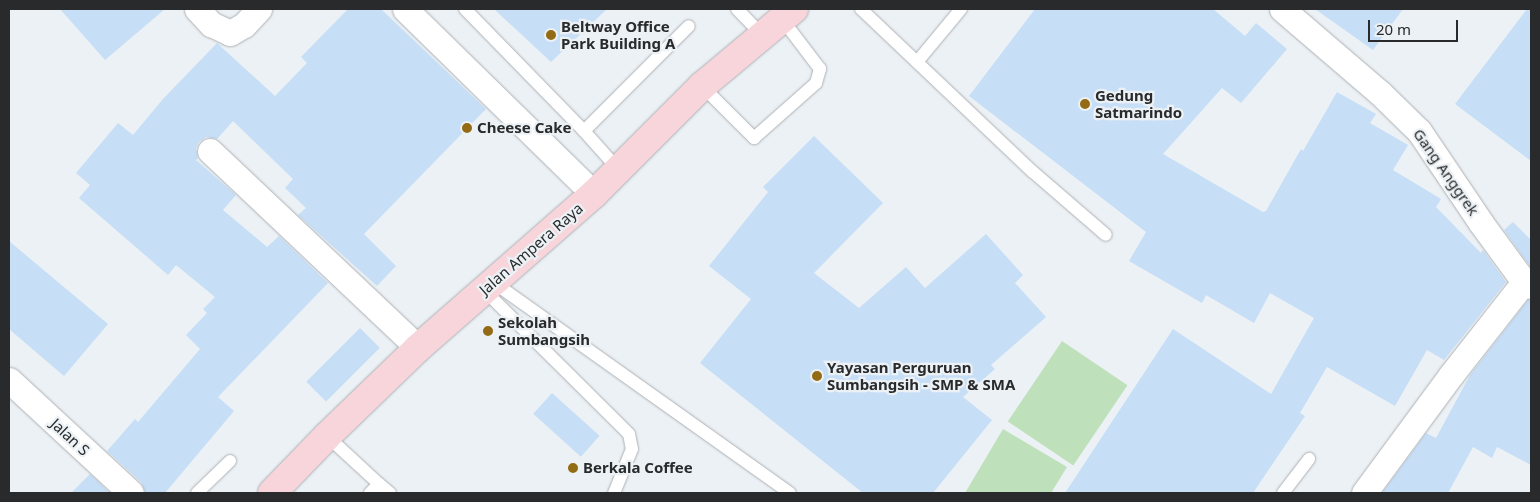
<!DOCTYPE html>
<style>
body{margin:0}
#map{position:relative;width:1540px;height:502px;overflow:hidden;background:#ecf1f5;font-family:"Noto Sans",sans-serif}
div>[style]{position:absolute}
.green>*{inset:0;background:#bee1bb;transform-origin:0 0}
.building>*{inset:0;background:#c6def6;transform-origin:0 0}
.roads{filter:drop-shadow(0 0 1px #adb1b5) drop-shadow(0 0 1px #adb1b5)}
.lane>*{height:12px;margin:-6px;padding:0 6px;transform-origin:6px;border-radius:6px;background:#fff}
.street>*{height:25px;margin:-12.5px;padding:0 12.5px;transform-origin:12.5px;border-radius:12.5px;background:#fff}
.secondary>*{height:28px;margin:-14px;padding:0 14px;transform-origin:14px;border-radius:14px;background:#f7d5db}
.dots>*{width:14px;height:14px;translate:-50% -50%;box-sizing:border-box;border:2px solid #ecf1f5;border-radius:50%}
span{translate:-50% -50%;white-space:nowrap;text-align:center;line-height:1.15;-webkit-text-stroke:4.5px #ecf1f5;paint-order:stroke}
.poi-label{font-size:15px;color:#282a2b;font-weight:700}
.left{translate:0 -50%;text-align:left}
.street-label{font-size:15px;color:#282a2b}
.frame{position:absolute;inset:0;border:10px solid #282a2b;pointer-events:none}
.scale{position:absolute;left:1368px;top:20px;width:90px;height:22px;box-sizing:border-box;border:2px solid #282a2b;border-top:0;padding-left:6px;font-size:15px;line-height:18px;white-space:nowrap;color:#282a2b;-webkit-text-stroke:4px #ecf1f5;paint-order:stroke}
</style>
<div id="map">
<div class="green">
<i style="left:1062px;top:341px;width:79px;height:97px;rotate:34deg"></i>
<i style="clip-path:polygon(1003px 429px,1067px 467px,1051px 493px,965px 493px)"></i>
</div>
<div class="building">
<i style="clip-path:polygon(60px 9px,165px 9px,105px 60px)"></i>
<i style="clip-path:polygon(348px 9px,381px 9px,486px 109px,364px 234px,396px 266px,377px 286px,298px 215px,306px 208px,285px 188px,293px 179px,233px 121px,217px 139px,206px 137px,199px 142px,196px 148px,198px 158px,196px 160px,236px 195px,223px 210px,267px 247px,279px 236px,328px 283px,218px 397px,234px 411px,165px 493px,145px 493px,141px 482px,107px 451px,135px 419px,138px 422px,200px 349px,186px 335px,207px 313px,203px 309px,215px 297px,176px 265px,168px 275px,79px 198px,90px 185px,76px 173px,118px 123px,133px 135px,163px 99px,217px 43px,275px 96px,307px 63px,301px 57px)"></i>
<i style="clip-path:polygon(494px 9px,607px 9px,551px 62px)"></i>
<i style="clip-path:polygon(1035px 9px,1213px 9px,1245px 36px,1256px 23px,1287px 49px,1241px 103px,1222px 88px,1163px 154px,1263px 212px,1266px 211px,1301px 149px,1303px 151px,1337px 92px,1376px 114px,1370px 123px,1408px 145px,1393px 170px,1441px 199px,1436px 207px,1481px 253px,1483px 250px,1506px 282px,1444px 360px,1427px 350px,1395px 406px,1327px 367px,1300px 413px,1305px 416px,1253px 493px,1065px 493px,1173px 329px,1271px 394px,1314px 318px,1270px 293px,1254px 323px,1206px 295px,1202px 303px,1129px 261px,1146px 232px,969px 96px)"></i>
<i style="clip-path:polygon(1315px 9px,1403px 9px,1373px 50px)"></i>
<i style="clip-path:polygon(1527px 9px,1531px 9px,1531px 161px,1455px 104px)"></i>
<i style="clip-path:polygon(814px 136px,883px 203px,814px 273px,859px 308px,906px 267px,925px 288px,986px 234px,1023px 275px,1015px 283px,1046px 317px,991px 365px,995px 369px,963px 397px,992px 420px,933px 493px,863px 493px,700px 363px,751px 299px,709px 266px,768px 192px,763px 187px)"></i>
<i style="clip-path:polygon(1513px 222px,1531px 240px,1531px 268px,1504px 230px)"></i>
<i style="clip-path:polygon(9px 241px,108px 324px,64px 376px,9px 329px)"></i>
<i style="clip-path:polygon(1528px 300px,1531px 300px,1531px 465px,1497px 447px,1492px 458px,1473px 447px,1448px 493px,1382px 493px,1426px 433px,1436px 438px,1470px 375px)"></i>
<i style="left:360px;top:328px;width:28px;height:76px;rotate:45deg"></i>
<i style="left:552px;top:393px;width:64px;height:28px;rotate:42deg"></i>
<i style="clip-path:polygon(90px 474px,110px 493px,71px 493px)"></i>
</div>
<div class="roads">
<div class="lane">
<i style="left:465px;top:9px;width:170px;rotate:45.7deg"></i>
<i style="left:584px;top:131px;width:52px;rotate:48.1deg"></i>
<i style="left:737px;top:9px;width:36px;rotate:46deg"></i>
<i style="left:861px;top:9px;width:237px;rotate:43.5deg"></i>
<i style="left:1033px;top:172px;width:96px;rotate:40.8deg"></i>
<i style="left:917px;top:62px;width:69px;rotate:-50.3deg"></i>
<i style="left:702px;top:86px;width:74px;rotate:45deg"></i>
<i style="left:754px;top:138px;width:83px;rotate:-41.6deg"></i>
<i style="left:816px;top:83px;width:15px;rotate:-74deg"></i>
<i style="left:820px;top:69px;width:63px;rotate:-127.2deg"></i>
<i style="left:584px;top:131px;width:148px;rotate:-45deg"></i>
<i style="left:493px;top:282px;width:364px;rotate:35.4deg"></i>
<i style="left:484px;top:290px;width:204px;rotate:44.8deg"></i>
<i style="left:629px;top:434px;width:15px;rotate:79deg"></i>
<i style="left:632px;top:449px;width:48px;rotate:112.2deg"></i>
<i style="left:327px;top:436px;width:71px;rotate:42.7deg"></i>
<i style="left:379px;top:484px;width:13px;rotate:135deg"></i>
<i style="left:379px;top:484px;width:14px;rotate:39deg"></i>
<i style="left:197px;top:493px;width:46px;rotate:-44.1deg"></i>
<i style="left:1283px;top:493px;width:43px;rotate:-52.6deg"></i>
</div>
<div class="street">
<i style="left:197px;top:9px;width:21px;rotate:47deg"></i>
<i style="left:211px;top:24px;width:21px;rotate:25deg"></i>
<i style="left:230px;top:33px;width:16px;rotate:-30deg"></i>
<i style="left:244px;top:25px;width:22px;rotate:-47deg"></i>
<i style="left:405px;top:9px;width:264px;rotate:44.4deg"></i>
<i style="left:1282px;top:9px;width:129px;rotate:40.6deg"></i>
<i style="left:1380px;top:93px;width:54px;rotate:44.3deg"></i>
<i style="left:1419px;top:131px;width:111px;rotate:56deg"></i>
<i style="left:1481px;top:223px;width:73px;rotate:53.9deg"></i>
<i style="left:1524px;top:282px;width:8px;rotate:30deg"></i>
<i style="left:210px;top:151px;width:286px;rotate:43.4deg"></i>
<i style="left:9px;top:380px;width:166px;rotate:42.8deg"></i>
<i style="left:1364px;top:493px;width:147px;rotate:-53.6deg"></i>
<i style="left:1451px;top:375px;width:118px;rotate:-51.9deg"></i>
</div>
<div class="secondary">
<i style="left:272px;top:493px;width:79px;rotate:-46deg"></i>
<i style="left:327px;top:436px;width:127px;rotate:-44deg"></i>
<i style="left:418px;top:348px;width:234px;rotate:-41.2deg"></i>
<i style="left:594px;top:194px;width:153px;rotate:-45deg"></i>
<i style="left:702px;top:86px;width:120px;rotate:-39.9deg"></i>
</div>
</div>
<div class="dots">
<i style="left:551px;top:35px;background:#936b14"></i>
<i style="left:1085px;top:104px;background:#936b14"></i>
<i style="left:467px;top:128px;background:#936b14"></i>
<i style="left:488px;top:331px;background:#936b14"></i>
<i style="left:817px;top:376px;background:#936b14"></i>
<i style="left:573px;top:468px;background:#936b14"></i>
</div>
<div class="poi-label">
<span class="left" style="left:561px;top:35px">Beltway Office<br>Park Building A</span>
<span class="left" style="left:1095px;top:104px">Gedung<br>Satmarindo</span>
<span class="left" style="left:477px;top:128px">Cheese Cake</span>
<span class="left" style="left:498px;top:331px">Sekolah<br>Sumbangsih</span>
<span class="left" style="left:827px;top:376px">Yayasan Perguruan<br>Sumbangsih - SMP &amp; SMA</span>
<span class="left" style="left:583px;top:468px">Berkala Coffee</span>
</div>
<div class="street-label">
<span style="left:1446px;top:172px;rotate:55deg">Gang Anggrek</span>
<span style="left:531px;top:249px;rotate:-41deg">Jalan Ampera Raya</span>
<span style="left:70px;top:437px;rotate:43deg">Jalan S</span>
</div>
<div class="frame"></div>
<div class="scale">20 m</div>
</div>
